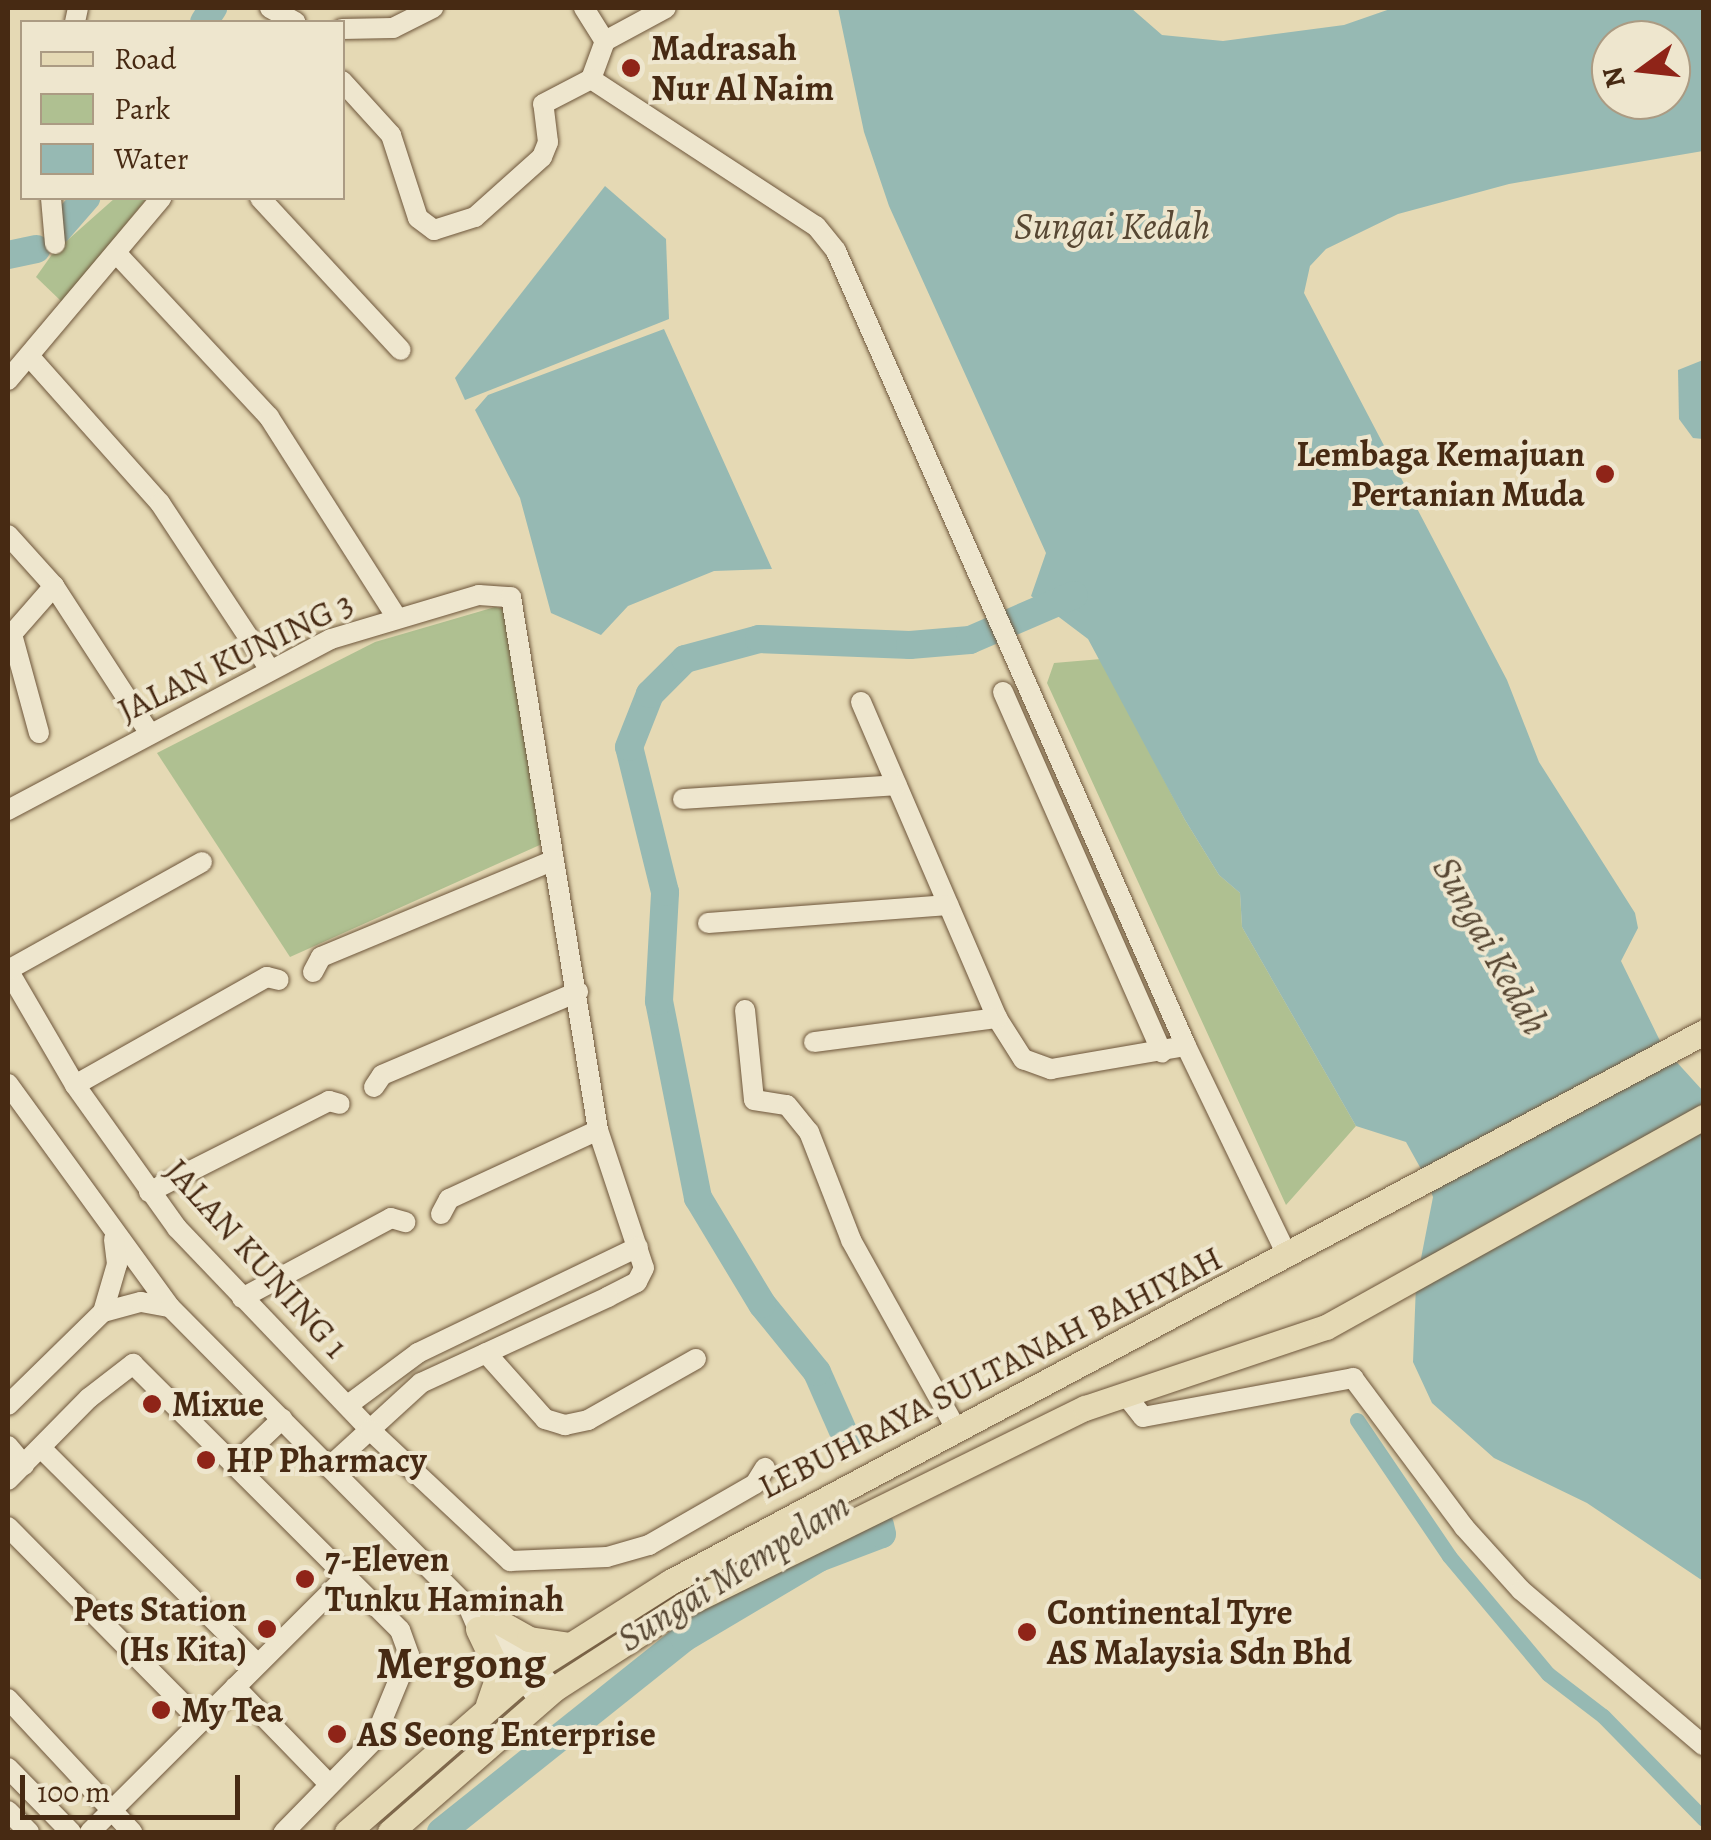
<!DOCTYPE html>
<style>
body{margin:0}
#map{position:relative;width:1711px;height:1840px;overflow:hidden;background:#e5d9b4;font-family:Alegreya,serif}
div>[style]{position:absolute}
.green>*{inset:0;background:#afc091}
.water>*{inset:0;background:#96b9b3}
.canal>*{height:15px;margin:-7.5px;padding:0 7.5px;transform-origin:7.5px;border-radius:7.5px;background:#96b9b3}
.river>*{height:28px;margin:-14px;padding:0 14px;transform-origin:14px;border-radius:14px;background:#96b9b3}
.roads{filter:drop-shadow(0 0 2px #6e563b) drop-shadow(0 0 2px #6e563b)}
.minor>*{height:20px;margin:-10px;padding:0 10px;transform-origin:10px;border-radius:10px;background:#eee6ce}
.major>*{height:25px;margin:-12.5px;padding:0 12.5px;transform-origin:12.5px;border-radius:12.5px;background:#e5d9b4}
.dots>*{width:28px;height:28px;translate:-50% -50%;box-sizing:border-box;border:5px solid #eee6ce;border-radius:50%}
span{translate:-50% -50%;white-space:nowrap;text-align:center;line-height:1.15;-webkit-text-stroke:8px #eee6ce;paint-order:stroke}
.poi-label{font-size:35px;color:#472a13;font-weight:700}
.left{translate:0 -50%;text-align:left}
.right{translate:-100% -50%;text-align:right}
.street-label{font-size:35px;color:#472a13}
.water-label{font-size:38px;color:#574733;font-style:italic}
.district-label{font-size:45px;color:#472a13;font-weight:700}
.frame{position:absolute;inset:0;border:10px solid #472a13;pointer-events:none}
.legend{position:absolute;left:20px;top:20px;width:325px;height:180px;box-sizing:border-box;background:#eee6ce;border:2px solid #ab9b83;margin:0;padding:12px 18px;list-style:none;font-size:30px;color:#472a13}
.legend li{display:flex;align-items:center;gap:20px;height:50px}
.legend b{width:50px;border:2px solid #ab9b83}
.north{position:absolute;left:1591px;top:20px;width:100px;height:100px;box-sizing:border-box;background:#eee6ce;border:2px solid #ab9b83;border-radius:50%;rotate:255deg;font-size:28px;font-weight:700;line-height:40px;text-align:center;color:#472a13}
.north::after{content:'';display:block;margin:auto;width:35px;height:45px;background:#8f2418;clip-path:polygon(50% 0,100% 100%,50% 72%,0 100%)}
.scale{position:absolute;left:20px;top:1775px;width:220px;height:45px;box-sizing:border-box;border:5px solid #472a13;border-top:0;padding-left:12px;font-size:30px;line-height:35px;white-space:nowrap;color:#472a13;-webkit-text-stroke:8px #eee6ce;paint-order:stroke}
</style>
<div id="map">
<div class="green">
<i style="clip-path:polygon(115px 198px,147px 198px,62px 302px,36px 277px,53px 253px)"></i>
<i style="clip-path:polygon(495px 607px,509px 610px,542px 844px,290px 957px,157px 753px,375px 642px)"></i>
<i style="clip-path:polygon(1101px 659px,1185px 820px,1219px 875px,1240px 893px,1242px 927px,1356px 1126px,1286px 1205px,1047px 683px,1054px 663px)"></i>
</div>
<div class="water">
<i style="clip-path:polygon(evenodd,838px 8px,1131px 8px,1162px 35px,1223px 41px,1344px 25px,1393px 8px,1703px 8px,1703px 151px,1509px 184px,1398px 214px,1326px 249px,1310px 266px,1304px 293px,1507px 680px,1539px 762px,1635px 913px,1638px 928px,1621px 961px,1663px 1047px,1703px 1091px,1703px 1581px,1587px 1503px,1494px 1458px,1432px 1403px,1413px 1362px,1416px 1284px,1433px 1197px,1426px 1178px,1406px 1142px,1356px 1126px,1242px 927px,1240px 893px,1219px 875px,1185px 820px,1088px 639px,1031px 596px,1046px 553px,889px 206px,864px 132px,838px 8px,1611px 40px,1671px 40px,1671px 100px,1611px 100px,1611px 40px)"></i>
<i style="clip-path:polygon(605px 186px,666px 239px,669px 319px,465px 400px,455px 378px)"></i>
<i style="clip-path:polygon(664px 329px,772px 569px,714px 571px,628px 606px,601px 635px,551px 613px,520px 498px,475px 410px,488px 395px)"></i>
<i style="clip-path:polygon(1703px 360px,1703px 439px,1693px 438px,1679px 419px,1678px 370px)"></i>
</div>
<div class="canal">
<i style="left:1357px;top:1420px;width:164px;rotate:55.9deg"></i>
<i style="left:1449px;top:1556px;width:154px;rotate:50deg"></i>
<i style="left:1548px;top:1674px;width:69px;rotate:37.4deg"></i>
<i style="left:1603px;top:1716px;width:144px;rotate:45.6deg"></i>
</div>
<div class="river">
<i style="left:204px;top:22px;width:17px;rotate:-57deg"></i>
<i style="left:58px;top:230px;width:43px;rotate:-48.8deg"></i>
<i style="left:8px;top:255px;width:29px;rotate:-12deg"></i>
<i style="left:847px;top:1440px;width:74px;rotate:-113.8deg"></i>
<i style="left:817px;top:1372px;width:87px;rotate:-129deg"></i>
<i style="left:762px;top:1304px;width:124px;rotate:-121.1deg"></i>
<i style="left:698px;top:1198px;width:201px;rotate:-101.2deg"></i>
<i style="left:659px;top:1001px;width:109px;rotate:-86.8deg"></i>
<i style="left:665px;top:892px;width:149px;rotate:-103.9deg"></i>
<i style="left:629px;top:747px;width:57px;rotate:-68.4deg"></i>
<i style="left:650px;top:694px;width:49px;rotate:-45deg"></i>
<i style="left:685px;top:659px;width:77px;rotate:-15.1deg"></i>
<i style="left:759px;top:639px;width:151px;rotate:2.3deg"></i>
<i style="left:910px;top:645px;width:60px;rotate:-4.8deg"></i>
<i style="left:970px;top:640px;width:113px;rotate:-23.4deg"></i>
<i style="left:441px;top:1832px;width:311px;rotate:-38.6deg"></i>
<i style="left:684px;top:1638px;width:157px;rotate:-30.7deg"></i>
<i style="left:819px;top:1558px;width:67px;rotate:-20.9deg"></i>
<i style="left:882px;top:1534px;width:9px;rotate:-103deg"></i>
</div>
<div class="roads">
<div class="minor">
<i style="left:270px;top:8px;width:29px;rotate:29deg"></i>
<i style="left:584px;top:8px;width:39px;rotate:58deg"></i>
<i style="left:75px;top:22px;width:14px;rotate:-78deg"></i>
<i style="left:342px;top:29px;width:51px;rotate:-1.1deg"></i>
<i style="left:393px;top:28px;width:45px;rotate:-26.6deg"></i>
<i style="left:591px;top:79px;width:269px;rotate:33.2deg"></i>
<i style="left:816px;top:226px;width:32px;rotate:51deg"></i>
<i style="left:836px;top:251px;width:869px;rotate:66.24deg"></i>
<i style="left:1186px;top:1046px;width:234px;rotate:64.2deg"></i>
<i style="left:591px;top:79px;width:40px;rotate:-69.8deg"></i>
<i style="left:605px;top:41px;width:69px;rotate:-28.4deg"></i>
<i style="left:342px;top:81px;width:73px;rotate:47.8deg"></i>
<i style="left:391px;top:135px;width:87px;rotate:72deg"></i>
<i style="left:418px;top:218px;width:20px;rotate:37deg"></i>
<i style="left:434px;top:230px;width:43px;rotate:-17.6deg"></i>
<i style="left:475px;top:217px;width:90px;rotate:-41.8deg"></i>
<i style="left:542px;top:157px;width:16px;rotate:-68deg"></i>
<i style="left:548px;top:142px;width:38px;rotate:-97deg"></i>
<i style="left:543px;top:104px;width:54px;rotate:-27.5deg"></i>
<i style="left:51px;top:198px;width:46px;rotate:85deg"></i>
<i style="left:260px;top:198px;width:207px;rotate:47.2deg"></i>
<i style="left:117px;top:254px;width:223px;rotate:47deg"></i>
<i style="left:269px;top:417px;width:235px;rotate:57.5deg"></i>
<i style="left:29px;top:356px;width:197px;rotate:48.3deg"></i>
<i style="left:160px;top:503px;width:200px;rotate:56.6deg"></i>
<i style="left:8px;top:380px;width:238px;rotate:-49.9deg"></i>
<i style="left:8px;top:535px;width:69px;rotate:48deg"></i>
<i style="left:54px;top:586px;width:176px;rotate:57deg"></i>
<i style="left:1003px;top:692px;width:394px;rotate:66.2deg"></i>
<i style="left:861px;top:702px;width:344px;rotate:66.7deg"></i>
<i style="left:997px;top:1018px;width:49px;rotate:57.6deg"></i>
<i style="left:1023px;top:1059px;width:30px;rotate:20deg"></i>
<i style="left:1051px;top:1069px;width:137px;rotate:-9.7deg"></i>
<i style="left:39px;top:733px;width:103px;rotate:-105.3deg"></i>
<i style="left:12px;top:634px;width:64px;rotate:-48.8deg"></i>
<i style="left:683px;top:799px;width:214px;rotate:-3.7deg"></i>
<i style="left:8px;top:810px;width:365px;rotate:-27.9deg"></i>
<i style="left:331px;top:639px;width:154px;rotate:-16.6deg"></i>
<i style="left:479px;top:595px;width:32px;rotate:4deg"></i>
<i style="left:511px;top:597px;width:540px;rotate:80.73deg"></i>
<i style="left:598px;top:1130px;width:145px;rotate:71.6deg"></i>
<i style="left:644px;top:1268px;width:16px;rotate:117deg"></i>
<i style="left:637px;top:1282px;width:33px;rotate:153deg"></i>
<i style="left:608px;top:1297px;width:206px;rotate:155.3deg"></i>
<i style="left:421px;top:1383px;width:125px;rotate:137.6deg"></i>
<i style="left:708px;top:923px;width:241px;rotate:-4.3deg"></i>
<i style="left:8px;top:970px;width:133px;rotate:59.8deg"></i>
<i style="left:75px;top:1085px;width:176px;rotate:54.5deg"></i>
<i style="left:177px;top:1228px;width:279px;rotate:46.3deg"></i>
<i style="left:370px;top:1430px;width:192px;rotate:43.1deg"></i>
<i style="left:510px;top:1561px;width:97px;rotate:-2.4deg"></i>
<i style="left:607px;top:1557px;width:44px;rotate:-15.9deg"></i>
<i style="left:649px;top:1545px;width:122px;rotate:-29.9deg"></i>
<i style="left:755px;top:1484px;width:19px;rotate:-58deg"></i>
<i style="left:8px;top:970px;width:222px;rotate:-29.1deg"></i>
<i style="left:313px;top:972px;width:17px;rotate:-62deg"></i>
<i style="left:321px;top:957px;width:252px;rotate:-22.6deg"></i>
<i style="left:745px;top:1010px;width:90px;rotate:84.3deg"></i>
<i style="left:754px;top:1100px;width:33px;rotate:9deg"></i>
<i style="left:787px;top:1105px;width:35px;rotate:51deg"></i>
<i style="left:809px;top:1132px;width:116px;rotate:68.7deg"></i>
<i style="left:851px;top:1240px;width:220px;rotate:60.9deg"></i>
<i style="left:814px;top:1042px;width:185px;rotate:-7.5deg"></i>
<i style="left:8px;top:1084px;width:276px;rotate:54deg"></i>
<i style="left:75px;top:1085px;width:220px;rotate:-29.4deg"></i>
<i style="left:267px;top:977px;width:12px;rotate:14deg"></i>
<i style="left:374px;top:1087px;width:14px;rotate:-56deg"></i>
<i style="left:382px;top:1075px;width:213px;rotate:-23deg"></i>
<i style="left:149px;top:1192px;width:202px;rotate:-26.8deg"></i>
<i style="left:329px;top:1101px;width:11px;rotate:15deg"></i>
<i style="left:441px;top:1214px;width:17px;rotate:-62deg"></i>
<i style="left:449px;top:1199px;width:164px;rotate:-24.8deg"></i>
<i style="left:242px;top:1298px;width:169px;rotate:-28.2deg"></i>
<i style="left:391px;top:1218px;width:15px;rotate:16deg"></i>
<i style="left:103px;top:1312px;width:50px;rotate:-73.7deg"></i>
<i style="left:117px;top:1264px;width:25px;rotate:-97deg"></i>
<i style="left:486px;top:1353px;width:89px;rotate:48.2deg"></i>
<i style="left:545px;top:1419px;width:21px;rotate:17deg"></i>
<i style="left:565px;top:1425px;width:24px;rotate:-12deg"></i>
<i style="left:588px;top:1420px;width:124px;rotate:-29.5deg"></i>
<i style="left:1125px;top:1394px;width:29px;rotate:52deg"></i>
<i style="left:1143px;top:1417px;width:214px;rotate:-10.5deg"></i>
<i style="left:1353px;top:1378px;width:186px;rotate:53.3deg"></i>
<i style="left:1464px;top:1527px;width:85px;rotate:47.9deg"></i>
<i style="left:1521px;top:1590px;width:240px;rotate:40.4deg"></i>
<i style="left:8px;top:1405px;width:133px;rotate:-44.4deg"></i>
<i style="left:103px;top:1312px;width:39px;rotate:-15deg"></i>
<i style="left:141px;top:1302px;width:29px;rotate:10deg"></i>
<i style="left:170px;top:1307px;width:424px;rotate:45.2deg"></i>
<i style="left:469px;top:1608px;width:23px;rotate:67deg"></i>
<i style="left:478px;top:1629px;width:96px;rotate:48.8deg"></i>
<i style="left:348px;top:1405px;width:87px;rotate:-36.6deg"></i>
<i style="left:418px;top:1353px;width:244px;rotate:-25.7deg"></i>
<i style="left:8px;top:1446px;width:25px;rotate:50deg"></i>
<i style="left:41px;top:1448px;width:306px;rotate:44.9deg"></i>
<i style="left:236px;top:1463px;width:64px;rotate:-43.7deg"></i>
<i style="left:8px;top:1480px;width:115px;rotate:-45.4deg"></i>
<i style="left:89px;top:1398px;width:56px;rotate:-37.7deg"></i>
<i style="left:133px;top:1364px;width:377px;rotate:44.9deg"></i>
<i style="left:400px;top:1630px;width:27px;rotate:70deg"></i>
<i style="left:409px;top:1655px;width:92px;rotate:112.4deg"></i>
<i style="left:374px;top:1740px;width:129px;rotate:134.4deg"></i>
<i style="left:8px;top:1527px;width:274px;rotate:45.3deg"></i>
<i style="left:500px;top:1627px;width:82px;rotate:48.9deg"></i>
<i style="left:235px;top:1687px;width:136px;rotate:45.9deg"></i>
<i style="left:8px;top:1699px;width:182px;rotate:47deg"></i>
<i style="left:8px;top:1768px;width:90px;rotate:45.5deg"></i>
<i style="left:8px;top:1811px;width:30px;rotate:45deg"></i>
<i style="left:90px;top:1832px;width:360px;rotate:-44.9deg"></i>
</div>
<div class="major">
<i style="left:492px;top:1618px;width:43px;rotate:29.6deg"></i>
<i style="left:529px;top:1639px;width:40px;rotate:8.5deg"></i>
<i style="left:478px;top:1629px;width:49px;rotate:64.5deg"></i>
<i style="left:499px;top:1673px;width:34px;rotate:109deg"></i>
<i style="left:347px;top:1832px;width:251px;rotate:-41.1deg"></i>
<i style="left:536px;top:1667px;width:159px;rotate:-32.4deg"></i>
<i style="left:670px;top:1582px;width:1171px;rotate:-28.01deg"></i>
<i style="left:390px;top:1832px;width:218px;rotate:-41.1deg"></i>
<i style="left:554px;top:1689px;width:155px;rotate:-32.9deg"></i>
<i style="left:684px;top:1605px;width:447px;rotate:-26.2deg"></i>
<i style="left:1085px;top:1408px;width:254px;rotate:-18.6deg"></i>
<i style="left:1326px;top:1327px;width:432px;rotate:-29.1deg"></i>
</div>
</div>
<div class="dots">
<i style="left:631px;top:68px;background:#8f2418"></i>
<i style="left:1605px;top:474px;background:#8f2418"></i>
<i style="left:152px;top:1404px;background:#8f2418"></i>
<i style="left:206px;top:1460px;background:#8f2418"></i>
<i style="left:305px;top:1579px;background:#8f2418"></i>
<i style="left:267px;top:1629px;background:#8f2418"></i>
<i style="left:1027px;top:1632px;background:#8f2418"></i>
<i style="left:161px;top:1710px;background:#8f2418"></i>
<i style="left:337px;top:1734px;background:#8f2418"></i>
</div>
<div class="poi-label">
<span class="left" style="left:651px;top:68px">Madrasah<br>Nur Al Naim</span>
<span class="right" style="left:1585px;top:474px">Lembaga Kemajuan<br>Pertanian Muda</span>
<span class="left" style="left:172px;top:1404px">Mixue</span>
<span class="left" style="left:226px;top:1460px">HP Pharmacy</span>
<span class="left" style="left:325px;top:1579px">7-Eleven<br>Tunku Haminah</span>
<span class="right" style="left:247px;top:1629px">Pets Station<br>(Hs Kita)</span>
<span class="left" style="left:1047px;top:1632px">Continental Tyre<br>AS Malaysia Sdn Bhd</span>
<span class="left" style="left:181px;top:1710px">My Tea</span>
<span class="left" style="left:357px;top:1734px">AS Seong Enterprise</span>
</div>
<div class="street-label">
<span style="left:235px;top:656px;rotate:-26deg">JALAN KUNING 3</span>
<span style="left:257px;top:1258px;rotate:48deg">JALAN KUNING 1</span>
<span style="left:990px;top:1372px;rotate:-27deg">LEBUHRAYA SULTANAH BAHIYAH</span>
</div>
<div class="water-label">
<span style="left:1112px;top:227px">Sungai Kedah</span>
<span style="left:1490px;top:946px;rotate:61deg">Sungai Kedah</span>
<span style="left:734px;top:1572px;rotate:-32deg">Sungai Mempelam</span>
</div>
<div class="district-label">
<span style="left:461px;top:1664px">Mergong</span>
</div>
<div class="frame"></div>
<ul class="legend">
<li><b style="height:12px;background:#e5d9b4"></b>Road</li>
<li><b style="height:28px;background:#afc091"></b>Park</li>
<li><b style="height:28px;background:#96b9b3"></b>Water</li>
</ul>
<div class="north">N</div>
<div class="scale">100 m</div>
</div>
